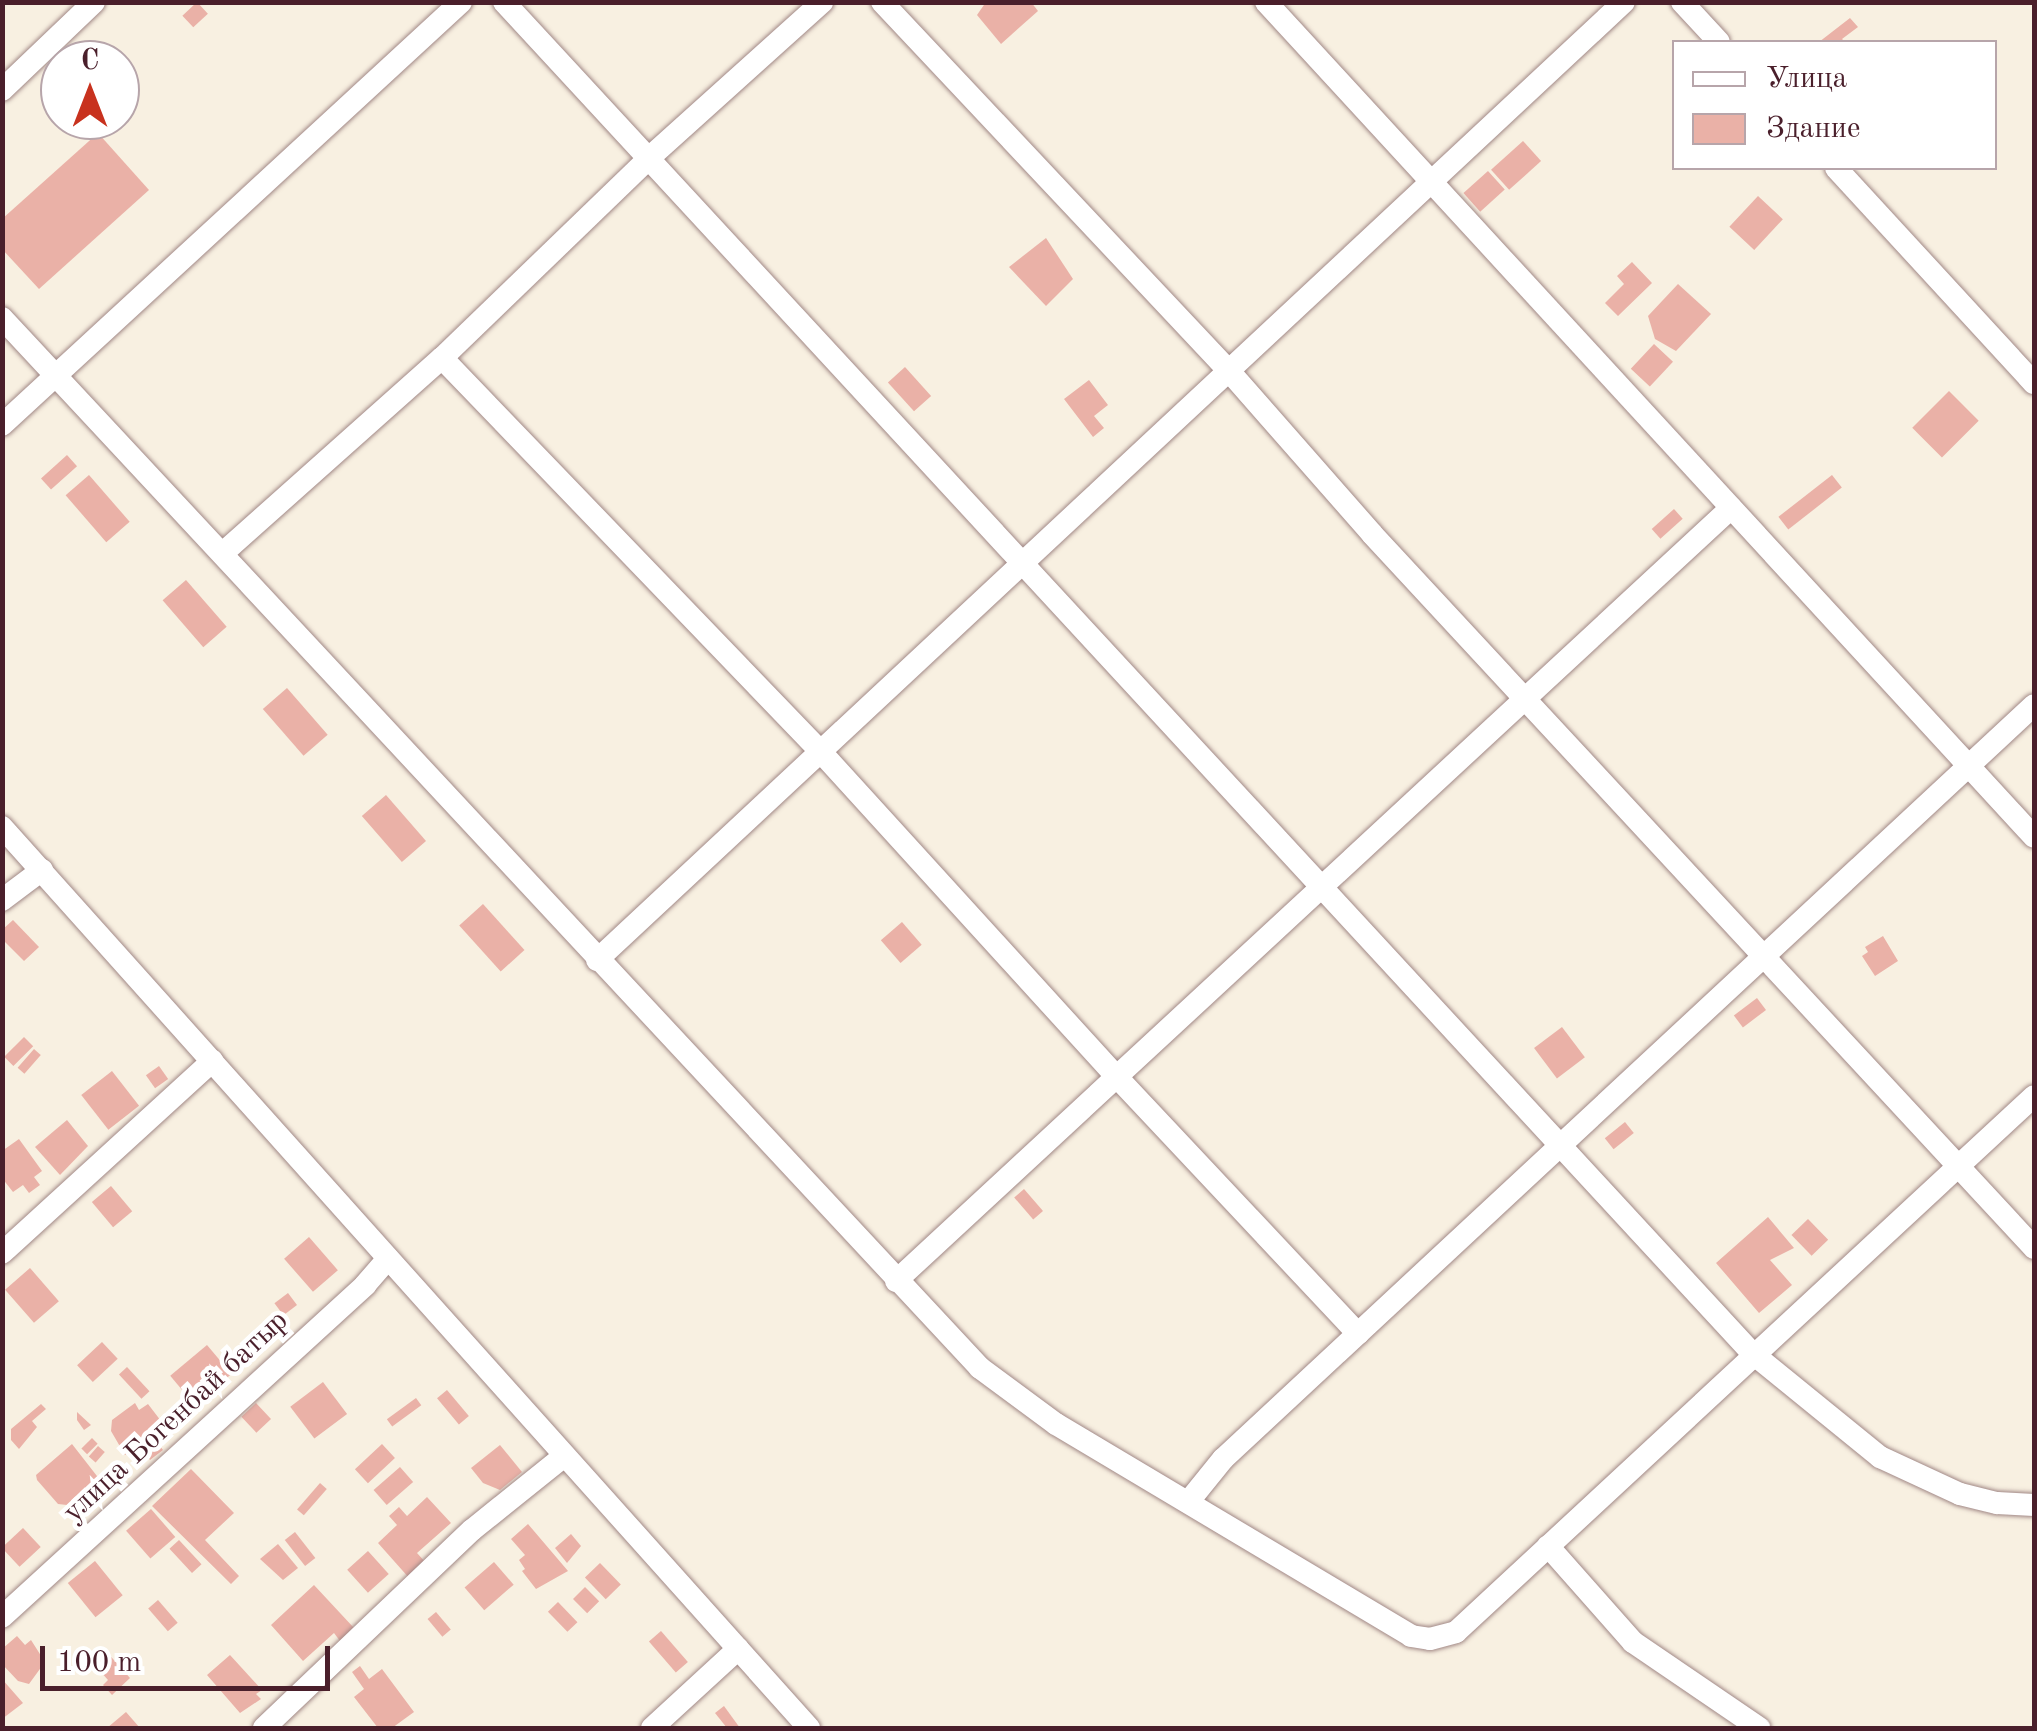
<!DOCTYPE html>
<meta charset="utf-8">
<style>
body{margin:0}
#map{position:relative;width:2037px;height:1731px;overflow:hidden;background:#f8f0e1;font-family:"Old Standard TT",serif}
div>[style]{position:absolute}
.building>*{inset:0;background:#eab1a7;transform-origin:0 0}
.roads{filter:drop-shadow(0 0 2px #a18886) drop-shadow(0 0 2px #a18886)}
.street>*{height:22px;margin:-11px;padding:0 11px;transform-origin:11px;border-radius:11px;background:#fff}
span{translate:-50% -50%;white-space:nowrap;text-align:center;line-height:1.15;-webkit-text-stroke:9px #fff;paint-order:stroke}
.street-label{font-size:30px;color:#4a1f2b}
.frame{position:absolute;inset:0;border:5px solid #4a1f2b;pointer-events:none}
.legend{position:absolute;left:1672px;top:40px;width:325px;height:130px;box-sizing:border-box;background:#fff;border:2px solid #b7a5aa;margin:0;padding:12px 18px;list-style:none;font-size:30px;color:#4a1f2b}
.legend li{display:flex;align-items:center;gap:20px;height:50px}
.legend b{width:50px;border:2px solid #b7a5aa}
.north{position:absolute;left:40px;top:40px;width:100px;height:100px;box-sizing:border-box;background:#fff;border:2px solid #b7a5aa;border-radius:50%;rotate:0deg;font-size:28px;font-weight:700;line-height:40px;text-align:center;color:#4a1f2b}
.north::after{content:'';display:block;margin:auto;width:35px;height:45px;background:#c8321e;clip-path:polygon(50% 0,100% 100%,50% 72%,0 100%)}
.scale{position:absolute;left:40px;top:1646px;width:290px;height:45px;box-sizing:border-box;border:5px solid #4a1f2b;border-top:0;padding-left:12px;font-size:30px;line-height:35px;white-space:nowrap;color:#4a1f2b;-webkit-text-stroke:8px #fff;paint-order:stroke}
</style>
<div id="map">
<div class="building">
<i style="left:197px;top:2px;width:16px;height:20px;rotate:47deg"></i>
<i style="clip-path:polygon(986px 2px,1031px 2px,1038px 11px,1001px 44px,977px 15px)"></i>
<i style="clip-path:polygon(1850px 18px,1858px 27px,1842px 39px,1845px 42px,1819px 42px)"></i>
<i style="clip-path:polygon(98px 133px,149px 190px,39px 289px,2px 249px,2px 219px)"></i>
<i style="left:1523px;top:141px;width:27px;height:43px;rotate:48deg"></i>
<i style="left:1488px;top:171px;width:25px;height:33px;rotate:48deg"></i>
<i style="left:1758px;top:196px;width:34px;height:42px;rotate:43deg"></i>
<i style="clip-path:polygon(1046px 238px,1073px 279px,1046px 306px,1009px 267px)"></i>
<i style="clip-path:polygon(1632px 262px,1652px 283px,1618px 316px,1605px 303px,1624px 284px,1617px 276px)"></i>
<i style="clip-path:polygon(1678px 284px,1711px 314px,1676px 351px,1655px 339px,1648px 316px)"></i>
<i style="left:1654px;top:344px;width:26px;height:34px;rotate:43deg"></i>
<i style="left:905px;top:367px;width:39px;height:23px;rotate:48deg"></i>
<i style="clip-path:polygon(1089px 380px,1108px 405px,1094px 416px,1104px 428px,1093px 437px,1064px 399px)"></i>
<i style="left:1949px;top:391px;width:42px;height:52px;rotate:45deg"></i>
<i style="left:67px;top:455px;width:15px;height:35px;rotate:48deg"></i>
<i style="left:89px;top:475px;width:62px;height:31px;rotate:49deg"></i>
<i style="left:1832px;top:475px;width:16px;height:68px;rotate:52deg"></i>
<i style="left:1674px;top:509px;width:13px;height:30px;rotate:48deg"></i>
<i style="left:186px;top:580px;width:62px;height:31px;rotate:49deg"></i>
<i style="left:287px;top:688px;width:62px;height:32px;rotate:49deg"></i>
<i style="left:386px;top:795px;width:61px;height:32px;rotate:49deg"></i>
<i style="left:483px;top:904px;width:62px;height:32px;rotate:48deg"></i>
<i style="clip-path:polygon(13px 920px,39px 947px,24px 961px,2px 939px,2px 930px)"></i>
<i style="left:902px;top:922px;width:30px;height:28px;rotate:49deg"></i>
<i style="clip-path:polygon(1883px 936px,1898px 961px,1875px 976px,1862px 956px,1868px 952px,1865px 947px)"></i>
<i style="left:1757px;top:998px;width:15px;height:29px;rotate:53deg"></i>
<i style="left:1562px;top:1027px;width:38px;height:35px;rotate:53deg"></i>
<i style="left:24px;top:1037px;width:13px;height:28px;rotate:45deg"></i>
<i style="left:34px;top:1049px;width:9px;height:25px;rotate:41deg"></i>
<i style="left:159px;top:1066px;width:16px;height:16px;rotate:55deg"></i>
<i style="left:112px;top:1071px;width:44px;height:39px;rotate:52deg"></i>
<i style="clip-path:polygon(67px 1120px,88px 1146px,60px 1175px,35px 1147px)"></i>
<i style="left:1625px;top:1122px;width:14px;height:26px;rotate:51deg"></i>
<i style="clip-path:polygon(19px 1139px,42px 1171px,34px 1177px,40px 1185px,29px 1193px,23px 1185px,13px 1192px,2px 1178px,2px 1151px)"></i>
<i style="left:111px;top:1186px;width:33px;height:25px;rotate:50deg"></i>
<i style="left:1024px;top:1189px;width:29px;height:13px;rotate:49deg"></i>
<i style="clip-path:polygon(1768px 1217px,1794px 1248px,1770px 1260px,1792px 1285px,1759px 1313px,1716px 1263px)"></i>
<i style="left:1808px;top:1219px;width:29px;height:23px;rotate:46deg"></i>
<i style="left:309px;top:1237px;width:44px;height:33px;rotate:49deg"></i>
<i style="left:30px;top:1268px;width:44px;height:33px;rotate:49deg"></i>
<i style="left:288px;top:1293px;width:15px;height:17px;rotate:53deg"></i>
<i style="left:102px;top:1342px;width:23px;height:34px;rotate:47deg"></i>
<i style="left:207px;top:1345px;width:38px;height:48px;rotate:50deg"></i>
<i style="left:127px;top:1367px;width:33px;height:11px;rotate:47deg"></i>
<i style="left:323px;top:1382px;width:40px;height:41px;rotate:53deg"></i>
<i style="left:447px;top:1390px;width:34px;height:13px;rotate:50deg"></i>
<i style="left:416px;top:1398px;width:9px;height:36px;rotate:54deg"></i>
<i style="clip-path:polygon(135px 1403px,139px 1410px,148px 1404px,161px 1421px,148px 1430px,163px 1450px,150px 1460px,139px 1446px,125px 1455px,111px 1431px,112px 1420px)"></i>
<i style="left:256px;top:1403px;width:22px;height:20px;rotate:47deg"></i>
<i style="clip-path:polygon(41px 1404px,46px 1409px,32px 1421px,37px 1427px,19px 1449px,11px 1440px,11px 1429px)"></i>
<i style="clip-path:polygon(77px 1412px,91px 1425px,84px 1430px,77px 1420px)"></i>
<i style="left:92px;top:1438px;width:8px;height:15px;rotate:45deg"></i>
<i style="clip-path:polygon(72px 1444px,111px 1494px,99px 1504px,85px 1489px,67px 1505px,58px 1504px,37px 1480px,36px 1475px)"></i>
<i style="left:382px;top:1444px;width:19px;height:37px;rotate:47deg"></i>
<i style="clip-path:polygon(500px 1445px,522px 1472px,500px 1490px,483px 1483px,471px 1468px)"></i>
<i style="left:98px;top:1446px;width:9px;height:14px;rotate:41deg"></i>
<i style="left:400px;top:1467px;width:20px;height:35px;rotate:49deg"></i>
<i style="clip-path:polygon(191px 1469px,234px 1513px,205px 1540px,239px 1576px,231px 1584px,152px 1506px)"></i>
<i style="left:320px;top:1483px;width:9px;height:35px;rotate:41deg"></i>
<i style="clip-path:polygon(427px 1497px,451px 1523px,417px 1553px,427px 1564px,410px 1579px,378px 1543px,397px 1525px,389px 1516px,399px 1507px,407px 1516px)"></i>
<i style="left:151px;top:1509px;width:37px;height:33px;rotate:49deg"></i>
<i style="clip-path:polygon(528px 1524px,568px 1571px,536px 1589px,522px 1571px,525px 1569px,519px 1560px,525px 1555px,511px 1539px)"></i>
<i style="left:23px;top:1528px;width:26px;height:29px;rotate:47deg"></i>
<i style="left:295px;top:1532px;width:33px;height:13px;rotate:52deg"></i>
<i style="clip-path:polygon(571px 1534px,581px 1546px,567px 1563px,555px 1548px)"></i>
<i style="left:179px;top:1540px;width:33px;height:13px;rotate:47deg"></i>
<i style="clip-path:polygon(278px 1544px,298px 1568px,283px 1580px,260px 1559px)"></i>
<i style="left:368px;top:1551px;width:31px;height:28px;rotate:48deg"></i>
<i style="left:95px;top:1561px;width:44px;height:35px;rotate:51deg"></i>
<i style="left:494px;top:1562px;width:30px;height:39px;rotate:49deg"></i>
<i style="left:600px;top:1563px;width:30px;height:21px;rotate:46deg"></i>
<i style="clip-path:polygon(314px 1585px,354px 1628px,340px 1641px,334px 1633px,303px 1661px,271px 1625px)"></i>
<i style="left:585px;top:1587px;width:20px;height:17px;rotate:45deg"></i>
<i style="left:158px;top:1600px;width:30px;height:13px;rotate:49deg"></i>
<i style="left:558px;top:1602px;width:28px;height:14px;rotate:46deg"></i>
<i style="left:436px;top:1612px;width:23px;height:11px;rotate:50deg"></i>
<i style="left:661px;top:1631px;width:41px;height:16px;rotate:49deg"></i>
<i style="clip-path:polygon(17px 1636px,25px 1645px,31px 1640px,45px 1662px,29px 1684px,18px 1681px,2px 1664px,2px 1649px)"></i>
<i style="clip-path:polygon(105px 1650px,130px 1678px,112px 1695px,103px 1685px,108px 1680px,92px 1662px)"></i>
<i style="clip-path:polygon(230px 1655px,262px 1690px,256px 1694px,261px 1699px,240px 1713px,207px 1675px)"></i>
<i style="clip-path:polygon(360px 1666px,369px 1679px,382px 1669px,414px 1712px,392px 1728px,378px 1728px,354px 1697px,364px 1689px,352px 1672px)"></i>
<i style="clip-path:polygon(2px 1679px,23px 1703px,2px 1719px)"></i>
<i style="clip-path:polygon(724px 1706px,740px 1728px,727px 1728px,715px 1713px)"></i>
<i style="clip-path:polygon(126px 1712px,140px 1728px,107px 1728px)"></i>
</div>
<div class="roads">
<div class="street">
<i style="left:504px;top:2px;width:1839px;rotate:47.27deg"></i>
<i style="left:1752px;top:1353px;width:165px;rotate:39.1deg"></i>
<i style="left:1880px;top:1457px;width:88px;rotate:24.8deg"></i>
<i style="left:1960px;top:1494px;width:38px;rotate:14deg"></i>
<i style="left:1997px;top:1503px;width:37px;rotate:3deg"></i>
<i style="left:882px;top:2px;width:507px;rotate:46.76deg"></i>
<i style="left:1229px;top:371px;width:217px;rotate:48.7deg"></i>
<i style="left:1372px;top:534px;width:974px;rotate:47.16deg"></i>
<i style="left:1266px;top:2px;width:1134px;rotate:47.39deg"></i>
<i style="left:1682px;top:2px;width:54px;rotate:47.2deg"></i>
<i style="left:2px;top:90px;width:127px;rotate:-43.7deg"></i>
<i style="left:1836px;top:168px;width:292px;rotate:47.4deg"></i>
<i style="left:2px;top:318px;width:1435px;rotate:47.03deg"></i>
<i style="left:980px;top:1368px;width:94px;rotate:36.4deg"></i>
<i style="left:1056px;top:1424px;width:413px;rotate:30.8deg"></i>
<i style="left:1411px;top:1636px;width:19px;rotate:9deg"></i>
<i style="left:1430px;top:1639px;width:27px;rotate:-15deg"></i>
<i style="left:1456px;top:1632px;width:788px;rotate:-42.84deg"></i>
<i style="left:442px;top:358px;width:547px;rotate:46.11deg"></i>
<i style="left:821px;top:752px;width:437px;rotate:47.7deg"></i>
<i style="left:1115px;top:1075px;width:355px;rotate:46.8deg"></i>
<i style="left:2px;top:425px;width:624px;rotate:-42.66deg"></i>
<i style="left:224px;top:552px;width:292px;rotate:-41.7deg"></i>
<i style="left:442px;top:358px;width:288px;rotate:-44deg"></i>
<i style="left:649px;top:158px;width:233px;rotate:-42deg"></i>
<i style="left:2px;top:827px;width:1210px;rotate:48.15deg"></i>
<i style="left:2px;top:900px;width:50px;rotate:-36.9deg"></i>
<i style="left:597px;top:960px;width:1404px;rotate:-43.01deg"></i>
<i style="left:2px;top:1253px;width:285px;rotate:-42.4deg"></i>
<i style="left:896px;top:1281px;width:1138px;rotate:-42.79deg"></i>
<i style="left:1189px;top:1501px;width:54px;rotate:-51deg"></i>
<i style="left:1223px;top:1459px;width:1107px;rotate:-42.91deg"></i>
<i style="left:1548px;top:1546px;width:128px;rotate:48.5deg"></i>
<i style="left:1633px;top:1642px;width:153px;rotate:34.3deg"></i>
<i style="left:2px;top:1617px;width:492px;rotate:-42.4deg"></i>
<i style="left:365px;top:1285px;width:35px;rotate:-49deg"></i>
<i style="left:264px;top:1728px;width:287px;rotate:-43.6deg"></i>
<i style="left:472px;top:1530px;width:118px;rotate:-38.8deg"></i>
<i style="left:652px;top:1728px;width:117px;rotate:-42.6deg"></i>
</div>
</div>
<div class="street-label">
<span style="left:176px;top:1417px;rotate:-43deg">улица Богенбай батыр</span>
</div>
<div class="frame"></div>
<ul class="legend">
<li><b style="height:12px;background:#fff"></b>Улица</li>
<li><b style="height:28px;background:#eab1a7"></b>Здание</li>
</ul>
<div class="north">С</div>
<div class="scale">100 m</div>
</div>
